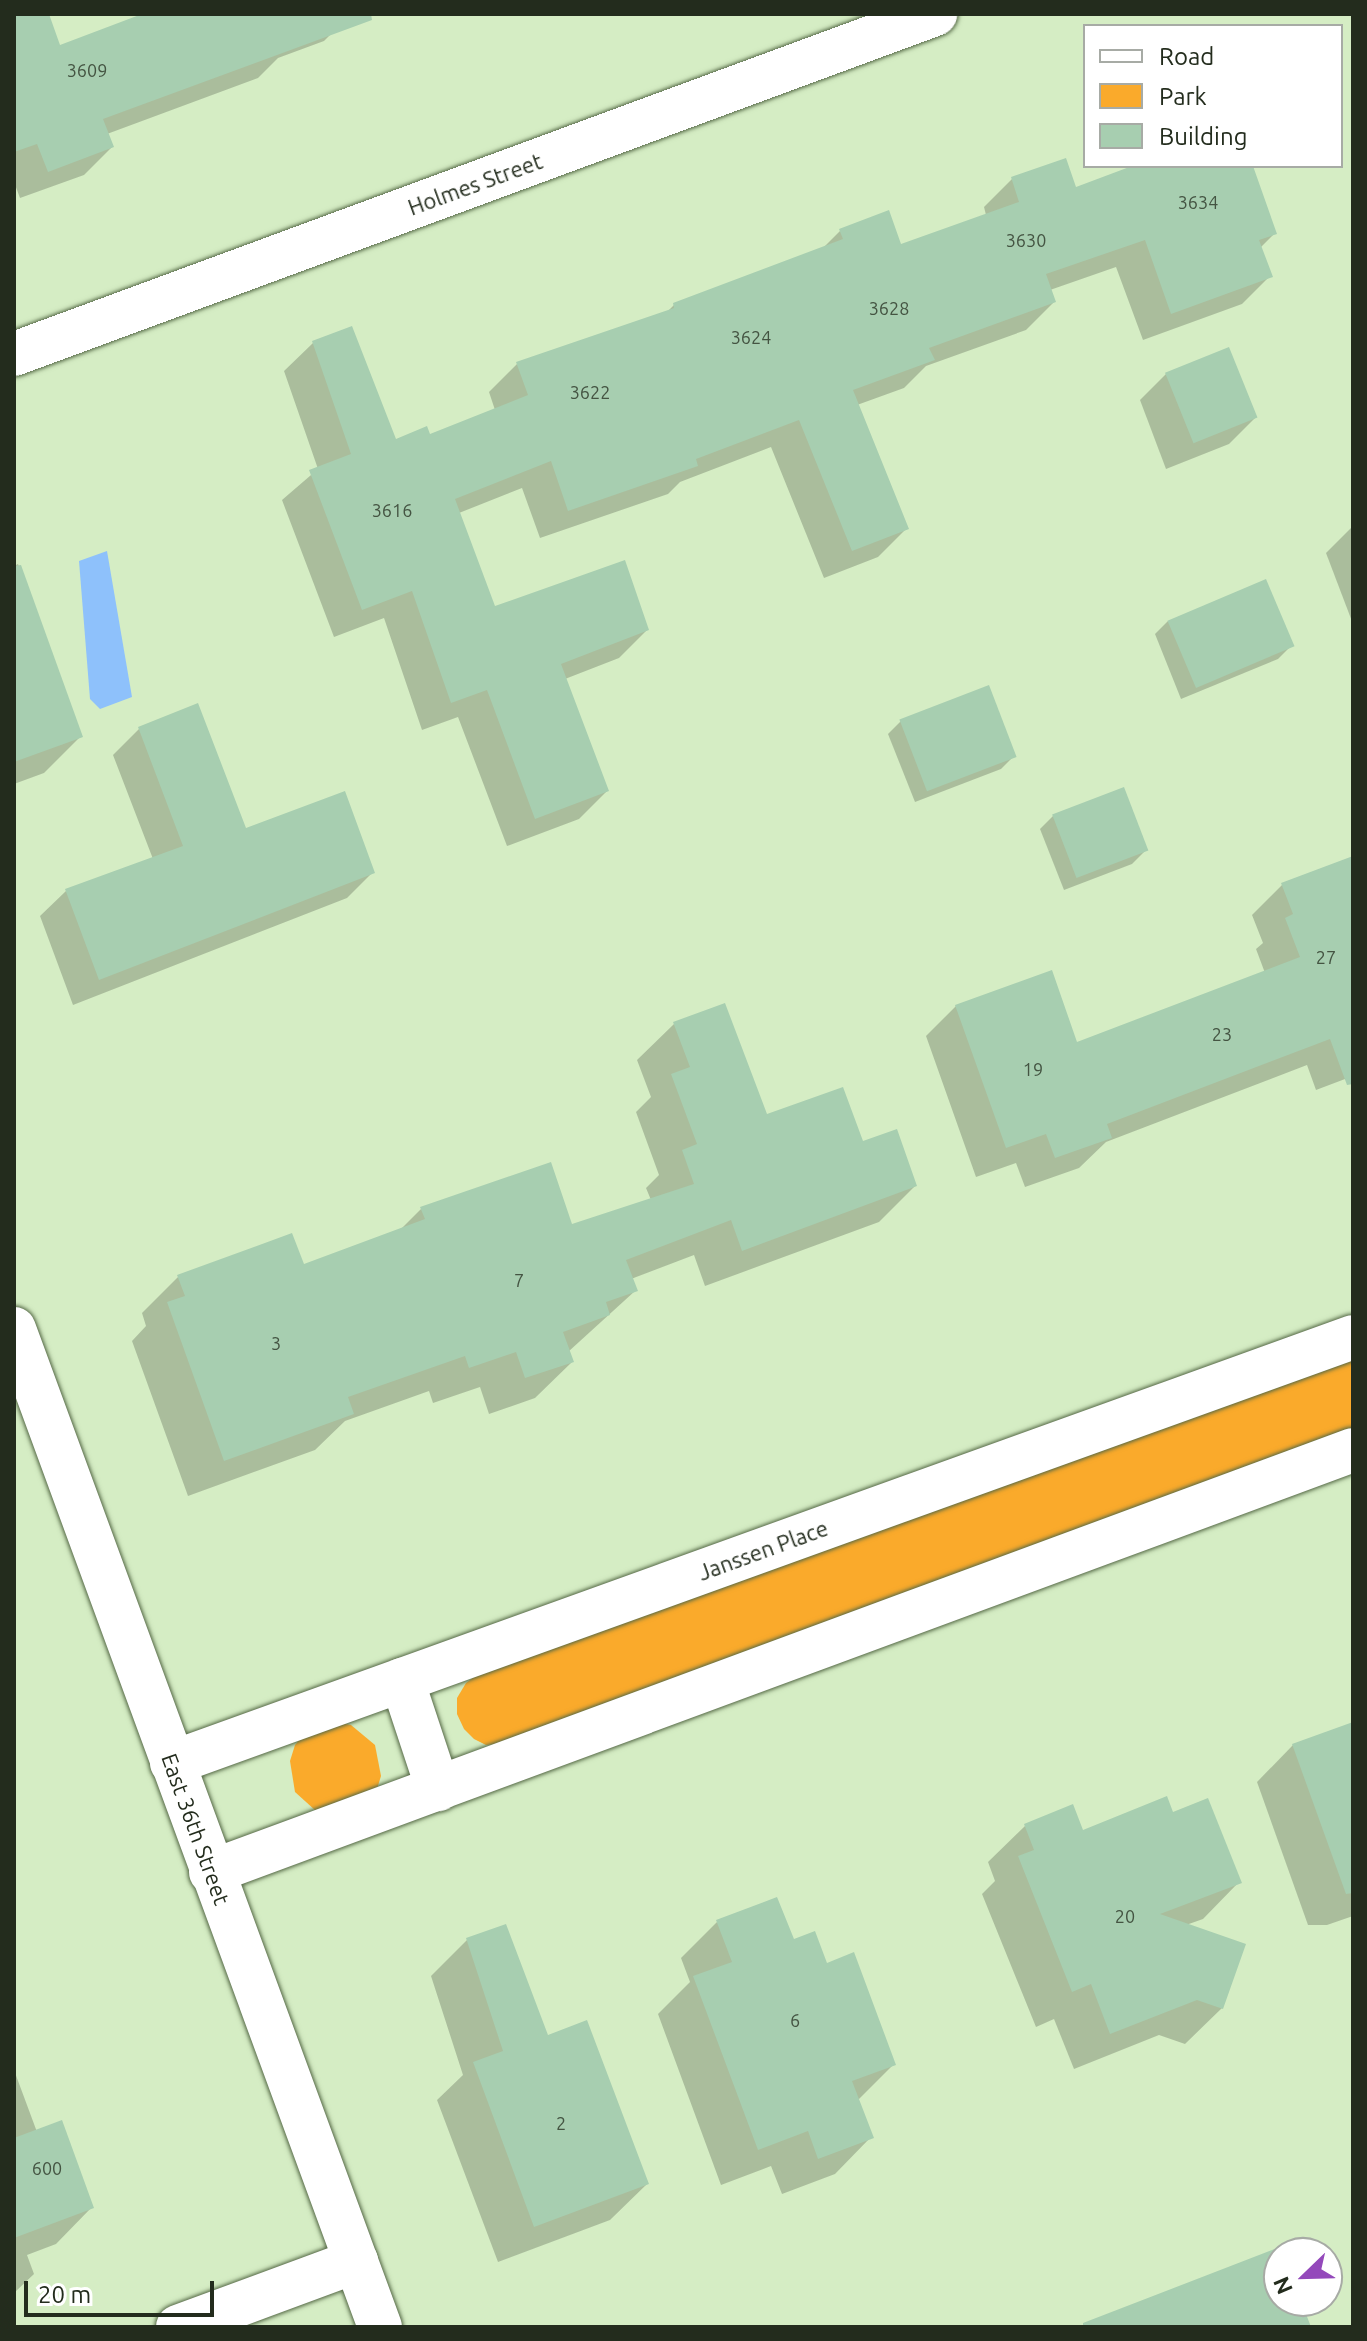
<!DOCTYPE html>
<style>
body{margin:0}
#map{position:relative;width:1367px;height:2341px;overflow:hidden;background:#d5edc4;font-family:Ubuntu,sans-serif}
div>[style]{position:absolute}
.green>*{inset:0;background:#faaa2b}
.water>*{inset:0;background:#8ec1fb}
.shadow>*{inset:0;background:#0003}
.building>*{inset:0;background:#a7ceb0;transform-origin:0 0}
.roads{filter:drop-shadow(0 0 2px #556946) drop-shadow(0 0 2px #556946)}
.minor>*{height:44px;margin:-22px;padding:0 22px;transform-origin:22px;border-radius:22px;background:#fff}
span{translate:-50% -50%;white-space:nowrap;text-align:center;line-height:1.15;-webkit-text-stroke:6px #fff;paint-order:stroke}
.number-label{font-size:18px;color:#445442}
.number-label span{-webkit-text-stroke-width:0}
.street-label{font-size:22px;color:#232c1d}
.frame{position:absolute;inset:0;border:16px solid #232c1d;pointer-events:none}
.legend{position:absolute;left:1083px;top:24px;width:260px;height:144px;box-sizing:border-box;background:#fff;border:2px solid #a7aba5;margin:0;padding:10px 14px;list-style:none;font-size:24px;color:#232c1d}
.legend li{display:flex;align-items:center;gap:16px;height:40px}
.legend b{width:40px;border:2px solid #a7aba5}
.north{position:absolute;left:1263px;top:2237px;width:80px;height:80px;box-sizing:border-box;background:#fff;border:2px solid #a7aba5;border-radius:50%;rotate:247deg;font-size:22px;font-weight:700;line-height:32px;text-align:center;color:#232c1d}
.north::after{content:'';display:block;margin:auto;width:28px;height:36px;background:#9449bb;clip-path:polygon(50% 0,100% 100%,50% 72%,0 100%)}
.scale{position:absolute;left:24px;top:2281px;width:190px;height:36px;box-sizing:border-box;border:4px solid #232c1d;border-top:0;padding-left:10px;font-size:24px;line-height:28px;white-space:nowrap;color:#232c1d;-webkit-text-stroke:6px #fff;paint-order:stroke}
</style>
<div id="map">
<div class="green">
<i style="clip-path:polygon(1353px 1355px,1353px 1430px,497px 1744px,486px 1745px,474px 1739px,464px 1729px,457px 1714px,457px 1698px,466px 1683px,478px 1674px)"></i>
<i style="clip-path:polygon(335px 1722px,351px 1725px,375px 1745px,381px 1776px,377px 1789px,316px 1811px,295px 1792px,290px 1761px,295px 1745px,305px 1733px)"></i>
</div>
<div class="water">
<i style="clip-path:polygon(107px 551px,132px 697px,100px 709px,90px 699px,79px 561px)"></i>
</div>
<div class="shadow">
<i style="clip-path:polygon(147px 14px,351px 14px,324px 41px,278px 58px,258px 78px,107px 134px,112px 147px,84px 175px,20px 198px,14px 182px,14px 28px,59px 47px)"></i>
<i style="clip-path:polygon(1138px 166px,1251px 166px,1275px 233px,1260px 248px,1270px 276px,1242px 304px,1143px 340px,1116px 267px,1050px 290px,1054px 302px,1026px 330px,926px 366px,904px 388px,857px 405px,907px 528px,878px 557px,824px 578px,771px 447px,680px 482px,668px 494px,540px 538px,522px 488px,459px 513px,494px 608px,647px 630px,619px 658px,565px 679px,607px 791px,579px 819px,507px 846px,458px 717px,422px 730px,384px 618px,334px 637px,282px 500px,318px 469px,284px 371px,313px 343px,394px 441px,429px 436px,495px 410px,489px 392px,517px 364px,666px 313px,674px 305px,822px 249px,840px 231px,900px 246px,986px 215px,984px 207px,1012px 179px,1074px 189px)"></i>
<i style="clip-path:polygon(1166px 374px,1255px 418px,1229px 444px,1166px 469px,1140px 400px)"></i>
<i style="clip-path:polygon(1352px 527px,1353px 527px,1353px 624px,1326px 553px)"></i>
<i style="clip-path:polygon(18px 564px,80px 737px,44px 773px,14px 784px,14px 566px)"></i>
<i style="clip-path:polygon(1168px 621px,1291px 646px,1278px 659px,1181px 699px,1155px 634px)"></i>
<i style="clip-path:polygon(901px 721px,1014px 756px,1001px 769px,915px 802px,888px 734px)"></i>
<i style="clip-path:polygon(139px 729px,245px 830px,373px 872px,347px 898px,73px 1005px,40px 916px,66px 891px,153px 859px,113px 755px)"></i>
<i style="clip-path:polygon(1053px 816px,1145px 851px,1132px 864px,1064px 890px,1040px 829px)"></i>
<i style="clip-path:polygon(1353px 858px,1353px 1076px,1316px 1090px,1307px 1065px,1106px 1142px,1079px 1168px,1025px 1187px,1016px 1163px,976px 1177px,926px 1036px,956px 1006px,1076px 1045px,1265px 973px,1256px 949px,1263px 943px,1252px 915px,1282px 885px)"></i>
<i style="clip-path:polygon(674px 1024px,766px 1117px,862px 1144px,915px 1186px,879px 1222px,705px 1286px,694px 1255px,631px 1279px,635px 1291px,568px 1352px,572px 1362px,535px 1398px,489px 1414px,480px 1387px,433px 1403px,429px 1391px,345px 1421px,315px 1450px,188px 1496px,132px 1341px,146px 1326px,142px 1313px,178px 1277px,303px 1266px,400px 1230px,421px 1209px,571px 1226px,651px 1200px,646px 1188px,659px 1175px,636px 1112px,651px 1097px,637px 1060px)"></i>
<i style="clip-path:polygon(1353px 1724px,1353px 1916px,1327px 1925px,1308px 1925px,1257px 1782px,1293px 1745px)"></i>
<i style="clip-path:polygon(1172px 1815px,1239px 1882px,1203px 1919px,1186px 1925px,1222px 2008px,1185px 2044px,1159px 2035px,1074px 2069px,1054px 2019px,1036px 2027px,982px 1894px,995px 1881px,988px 1862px,1025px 1826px,1082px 1832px)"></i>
<i style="clip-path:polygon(717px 1922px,793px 1942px,894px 2064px,857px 2101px,871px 2137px,835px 2174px,782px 2194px,771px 2166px,721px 2185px,658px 2014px,690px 1982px,681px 1958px)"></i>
<i style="clip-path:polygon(467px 1940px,547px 2037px,647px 2184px,610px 2220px,498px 2262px,437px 2100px,463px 2075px,431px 1976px)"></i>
<i style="clip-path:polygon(14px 2070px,37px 2132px,92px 2207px,56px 2244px,27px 2255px,34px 2274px,14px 2293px)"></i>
</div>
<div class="building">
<i style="clip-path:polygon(14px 14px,49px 14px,60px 45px,142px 14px,371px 14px,372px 20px,103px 119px,114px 147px,48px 172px,37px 144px,14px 152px)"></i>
<i style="clip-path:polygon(1066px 158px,1076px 187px,1132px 166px,1253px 166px,1277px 234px,1259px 240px,1273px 277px,1171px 314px,1145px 240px,1046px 274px,1056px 302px,929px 348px,935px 360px,853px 390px,909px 529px,852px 551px,799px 420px,696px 459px,698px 466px,568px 511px,551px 461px,455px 499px,495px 606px,625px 560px,649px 630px,561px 664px,609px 791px,535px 819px,487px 690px,451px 703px,412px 591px,362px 610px,309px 470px,351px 454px,312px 341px,352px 326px,396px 439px,427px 426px,430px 434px,528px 395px,516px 362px,674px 308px,673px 303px,843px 239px,839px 229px,889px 210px,901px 244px,1019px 202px,1011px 177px)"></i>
<i style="left:1229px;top:347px;width:76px;height:69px;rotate:68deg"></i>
<i style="clip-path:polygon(21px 565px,83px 737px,14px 762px,14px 566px)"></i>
<i style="left:1266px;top:579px;width:73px;height:107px;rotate:67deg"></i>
<i style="left:989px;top:685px;width:77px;height:96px;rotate:69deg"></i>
<i style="clip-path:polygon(198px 703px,246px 828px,345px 791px,375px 873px,99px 980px,65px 889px,183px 846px,138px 727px)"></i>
<i style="left:1124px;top:787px;width:68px;height:77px;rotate:69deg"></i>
<i style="clip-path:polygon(1353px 856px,1353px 1084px,1347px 1085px,1330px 1039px,1107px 1124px,1112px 1138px,1055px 1158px,1046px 1134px,1006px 1148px,955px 1005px,1052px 970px,1077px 1042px,1300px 957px,1285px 918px,1293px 914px,1281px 883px)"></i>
<i style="clip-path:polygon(725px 1003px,767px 1114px,843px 1087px,863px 1141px,897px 1129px,917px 1186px,742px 1251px,731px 1220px,626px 1260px,638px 1291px,606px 1302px,610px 1315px,563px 1332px,574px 1362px,525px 1378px,516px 1352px,469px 1368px,465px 1356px,348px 1397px,354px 1414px,224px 1461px,167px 1302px,185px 1296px,177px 1275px,292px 1233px,304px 1264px,425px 1219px,420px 1207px,551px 1162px,572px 1224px,694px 1184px,682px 1150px,697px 1144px,671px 1074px,690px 1067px,673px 1022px)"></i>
<i style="clip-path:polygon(1353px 1722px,1353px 1893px,1346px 1894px,1292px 1744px)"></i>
<i style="clip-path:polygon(1167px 1796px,1173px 1812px,1208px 1798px,1242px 1883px,1160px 1914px,1246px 1944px,1223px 2009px,1197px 2000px,1110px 2034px,1091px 1984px,1072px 1992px,1018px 1856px,1034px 1850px,1024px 1824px,1073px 1804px,1083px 1830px)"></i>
<i style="clip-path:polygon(777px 1897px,794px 1939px,815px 1931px,827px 1963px,854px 1952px,896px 2065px,852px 2081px,874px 2138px,818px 2159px,808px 2131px,758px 2150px,693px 1976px,732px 1962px,716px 1920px)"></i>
<i style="clip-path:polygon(506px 1924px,548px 2035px,587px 2020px,649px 2184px,534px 2227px,473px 2062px,503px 2051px,466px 1938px)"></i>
<i style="clip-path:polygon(62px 2120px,94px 2208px,14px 2238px,14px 2138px)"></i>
<i style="clip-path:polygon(1280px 2247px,1279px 2301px,1301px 2301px,1311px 2327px,1083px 2327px,1083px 2323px)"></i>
</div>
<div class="roads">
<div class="minor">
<i style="left:14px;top:354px;width:982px;rotate:-20.26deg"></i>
<i style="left:14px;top:1329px;width:1063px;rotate:69.86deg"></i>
<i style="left:402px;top:1680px;width:115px;rotate:71.7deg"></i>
<i style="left:172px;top:1763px;width:1255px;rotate:-19.83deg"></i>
<i style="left:211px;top:1872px;width:1217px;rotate:-20.28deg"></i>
<i style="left:178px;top:2327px;width:190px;rotate:-20.3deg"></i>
</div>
</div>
<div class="number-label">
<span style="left:87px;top:70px">3609</span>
<span style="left:1198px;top:202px">3634</span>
<span style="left:1026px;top:240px">3630</span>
<span style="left:889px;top:308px">3628</span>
<span style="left:751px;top:337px">3624</span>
<span style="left:590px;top:392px">3622</span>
<span style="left:392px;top:510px">3616</span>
<span style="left:1326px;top:957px">27</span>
<span style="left:1222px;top:1034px">23</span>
<span style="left:1033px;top:1069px">19</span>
<span style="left:519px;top:1280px">7</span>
<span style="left:276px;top:1343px">3</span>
<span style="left:1125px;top:1916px">20</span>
<span style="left:795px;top:2020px">6</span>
<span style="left:561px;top:2123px">2</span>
<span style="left:47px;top:2168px">600</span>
</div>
<div class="street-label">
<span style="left:475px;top:184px;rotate:-20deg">Holmes Street</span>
<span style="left:763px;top:1550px;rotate:-20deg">Janssen Place</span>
<span style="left:196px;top:1829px;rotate:70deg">East 36th Street</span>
</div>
<div class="frame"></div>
<ul class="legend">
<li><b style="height:10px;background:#fff"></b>Road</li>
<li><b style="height:22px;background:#faaa2b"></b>Park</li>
<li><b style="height:22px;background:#a7ceb0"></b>Building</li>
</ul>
<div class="north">N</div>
<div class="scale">20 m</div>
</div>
